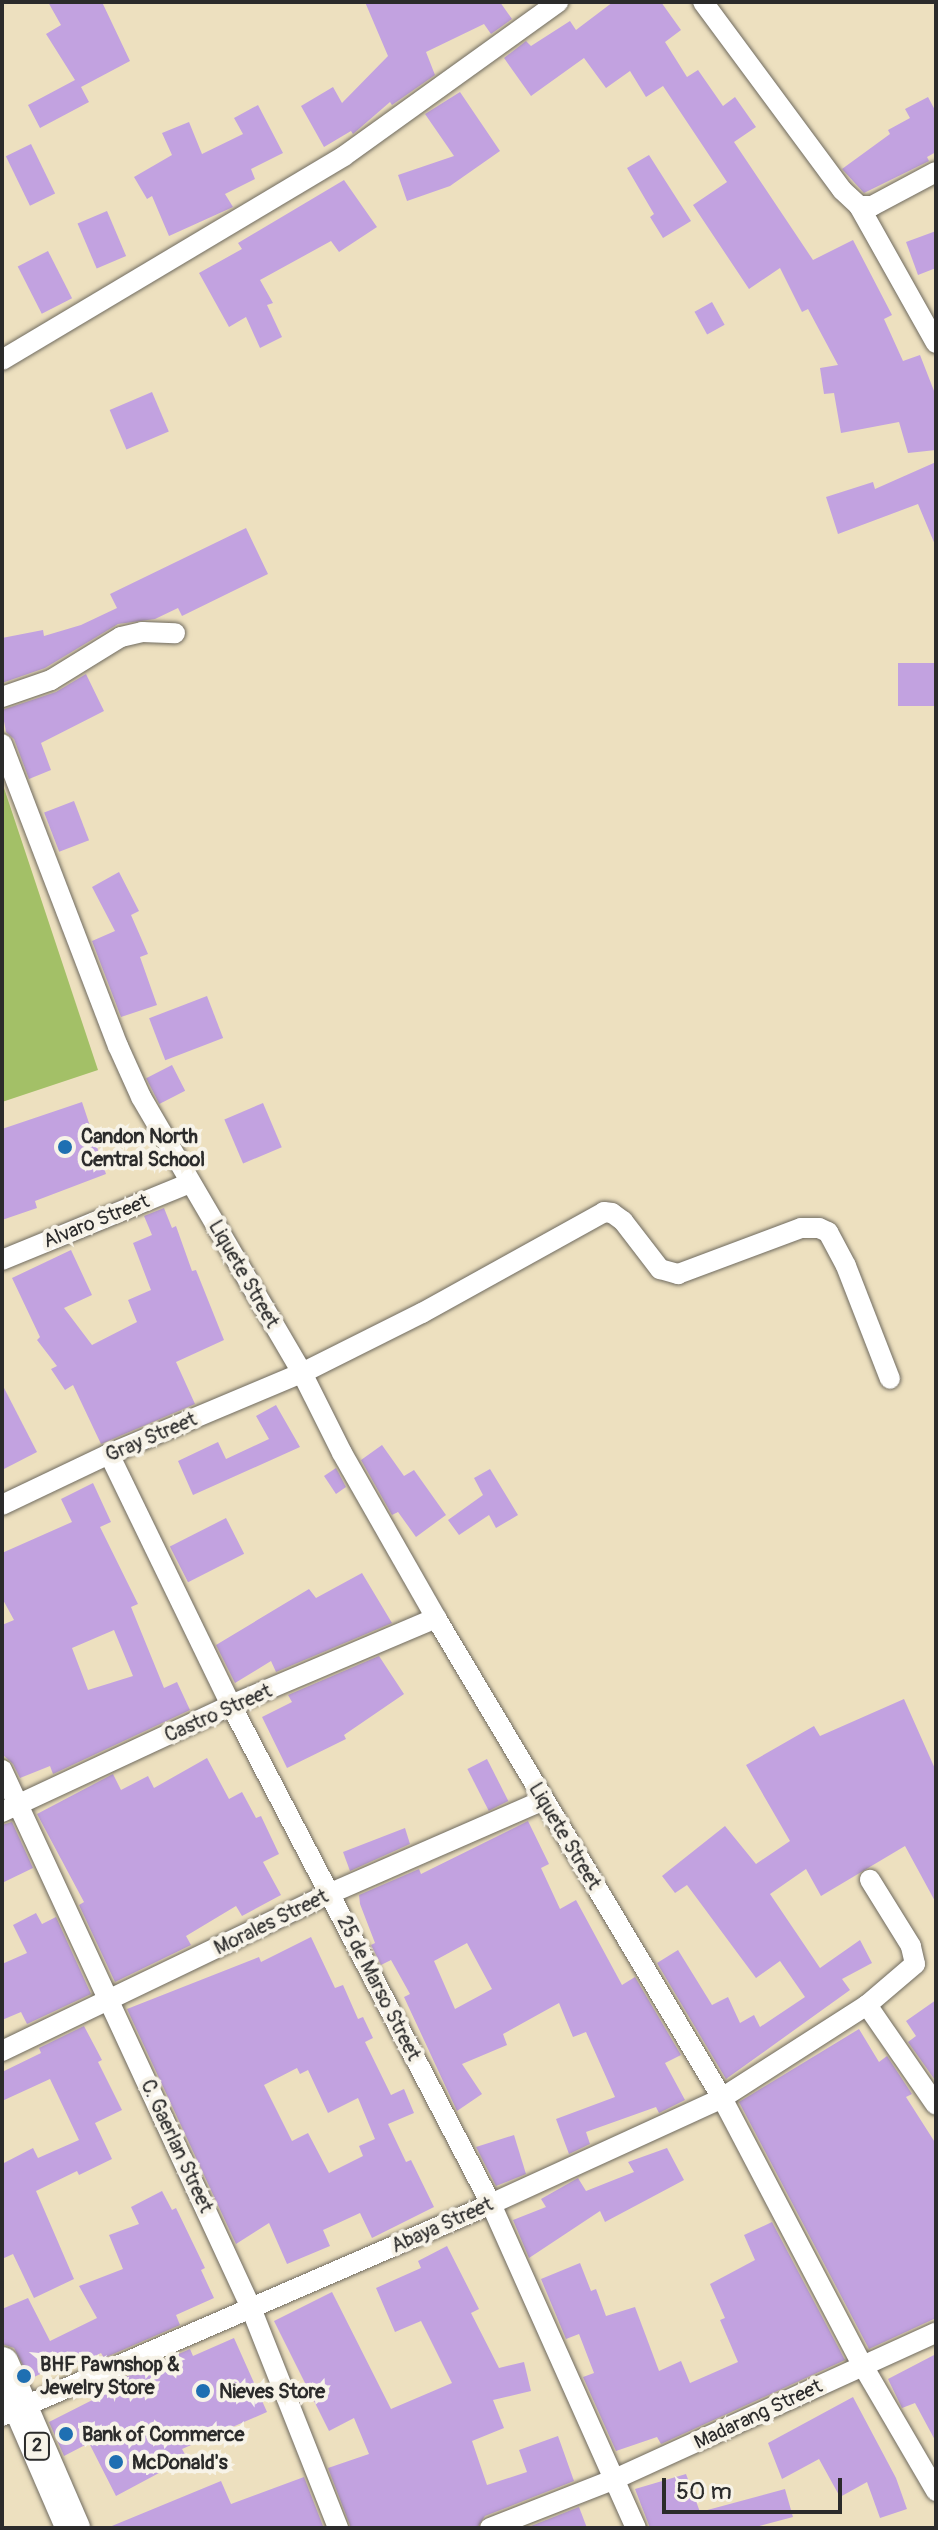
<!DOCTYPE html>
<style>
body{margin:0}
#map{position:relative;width:938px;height:2530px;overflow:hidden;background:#ede0bf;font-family:Pangolin,sans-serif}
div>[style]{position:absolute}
.green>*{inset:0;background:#a3c067}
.building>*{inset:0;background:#c2a2e0;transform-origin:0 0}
.roads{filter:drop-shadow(0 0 2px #6f6a5f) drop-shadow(0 0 2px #6f6a5f)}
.street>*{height:20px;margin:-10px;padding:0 10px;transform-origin:10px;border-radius:10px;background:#fff}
.primary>*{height:34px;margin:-17px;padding:0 17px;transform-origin:17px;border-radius:17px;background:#fff}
.dots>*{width:22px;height:22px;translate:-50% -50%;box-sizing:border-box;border:4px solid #f7f3e8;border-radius:50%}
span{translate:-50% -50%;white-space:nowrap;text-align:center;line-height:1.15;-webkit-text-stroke:8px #f7f3e8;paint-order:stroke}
.shield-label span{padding:2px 6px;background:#f7f3e8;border:2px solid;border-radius:6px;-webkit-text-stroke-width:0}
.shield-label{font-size:18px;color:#2b2b2b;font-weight:700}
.poi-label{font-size:20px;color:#2b2b2b;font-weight:700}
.left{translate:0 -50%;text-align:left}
.street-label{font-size:20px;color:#2b2b2b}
.frame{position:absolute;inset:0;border:4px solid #2b2b2b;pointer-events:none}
.scale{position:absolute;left:662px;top:2478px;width:180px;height:36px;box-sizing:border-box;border:4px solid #2b2b2b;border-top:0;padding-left:10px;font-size:24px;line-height:28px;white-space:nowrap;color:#2b2b2b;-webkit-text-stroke:6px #f7f3e8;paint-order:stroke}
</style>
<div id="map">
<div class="green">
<i style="clip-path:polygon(2px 782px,98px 1070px,2px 1102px)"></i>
</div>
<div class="building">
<i style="clip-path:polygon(48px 2px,102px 2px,130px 61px,81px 87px,89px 102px,40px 128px,28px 105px,75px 80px,46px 34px,61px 25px)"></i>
<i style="clip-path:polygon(365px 2px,500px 2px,512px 19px,491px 34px,484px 24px,426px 52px,435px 75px,392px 105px,390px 102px,353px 134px,351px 131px,324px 147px,301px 106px,333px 87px,342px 103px,388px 56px)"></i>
<i style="clip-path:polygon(613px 2px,661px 2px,681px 30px,665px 42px,687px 77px,698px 70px,723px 106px,735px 97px,756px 127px,734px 142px,813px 260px,853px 240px,892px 315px,884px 319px,903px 361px,920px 355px,936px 396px,936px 450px,908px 453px,899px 422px,841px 433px,834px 393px,824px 394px,820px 368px,838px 365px,808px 309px,802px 312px,780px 268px,749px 289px,693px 205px,727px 182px,663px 86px,646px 97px,630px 71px,606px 88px,584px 58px,531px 96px,504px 58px,526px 41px,531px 46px,570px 21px,576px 30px)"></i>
<i style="clip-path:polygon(460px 92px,500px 151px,450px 186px,407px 201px,398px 175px,454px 156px,425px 114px)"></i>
<i style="clip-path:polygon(928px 97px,936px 112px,936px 152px,927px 157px,929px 161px,864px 193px,842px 169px,890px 134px,888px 130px,910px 118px,905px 109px)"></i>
<i style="clip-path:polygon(258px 105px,283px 153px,251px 169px,255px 179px,225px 194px,233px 207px,169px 236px,152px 196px,147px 199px,134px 177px,172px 155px,162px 133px,189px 122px,202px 154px,243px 134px,234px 118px)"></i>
<i style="left:31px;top:144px;width:55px;height:28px;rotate:64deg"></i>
<i style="clip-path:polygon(649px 155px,691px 221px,663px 238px,650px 217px,654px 214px,627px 168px)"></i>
<i style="clip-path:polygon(344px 180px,377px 227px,339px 252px,331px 241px,260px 280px,273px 303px,267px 305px,282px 337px,260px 348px,246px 317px,229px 327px,199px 273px,242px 249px,238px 243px)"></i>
<i style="left:107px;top:211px;width:49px;height:32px;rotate:67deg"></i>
<i style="clip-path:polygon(936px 231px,936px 268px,918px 275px,906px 242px)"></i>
<i style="left:48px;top:251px;width:53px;height:34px;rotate:63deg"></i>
<i style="left:712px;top:302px;width:26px;height:20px;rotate:61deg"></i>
<i style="left:152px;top:392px;width:43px;height:46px;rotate:67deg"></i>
<i style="clip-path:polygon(936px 462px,936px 547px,918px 504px,838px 534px,826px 497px,873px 482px,875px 489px)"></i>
<i style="clip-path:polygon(246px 528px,268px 574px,182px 616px,178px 608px,155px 619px,118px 624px,45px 668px,2px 683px,2px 638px,43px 630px,44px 636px,81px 625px,117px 608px,110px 594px)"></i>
<i style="left:936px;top:663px;width:43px;height:38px;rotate:90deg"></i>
<i style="clip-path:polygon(86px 674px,104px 711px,41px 743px,51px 770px,29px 779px,14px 739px,6px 732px,2px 710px,56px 692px)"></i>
<i style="left:74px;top:801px;width:42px;height:32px;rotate:69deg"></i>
<i style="clip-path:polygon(119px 872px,139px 911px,131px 915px,148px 954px,140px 957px,157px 1005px,121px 1017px,92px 941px,115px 931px,92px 887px)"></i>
<i style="left:207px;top:996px;width:45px;height:62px;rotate:69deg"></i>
<i style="left:172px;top:1065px;width:29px;height:29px;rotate:63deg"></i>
<i style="clip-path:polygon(82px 1102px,106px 1174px,35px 1201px,37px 1208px,2px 1220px,2px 1129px)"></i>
<i style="left:263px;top:1103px;width:48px;height:42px;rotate:67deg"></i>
<i style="clip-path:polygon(164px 1208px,172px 1228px,176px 1226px,192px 1271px,196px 1270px,224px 1340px,176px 1362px,195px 1404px,101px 1444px,73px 1385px,65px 1390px,51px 1369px,57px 1366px,37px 1340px,40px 1337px,12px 1278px,71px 1250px,92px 1295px,64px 1308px,92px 1345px,137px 1322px,128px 1300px,151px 1290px,133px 1243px,152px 1235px,144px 1216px)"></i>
<i style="clip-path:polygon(2px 1384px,37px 1452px,2px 1470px)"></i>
<i style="clip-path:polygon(276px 1405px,300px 1447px,193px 1495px,178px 1461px,218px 1442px,226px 1459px,269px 1439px,256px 1416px)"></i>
<i style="clip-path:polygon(382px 1445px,404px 1476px,414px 1470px,446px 1515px,416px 1537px,398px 1512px,392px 1515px,361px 1460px)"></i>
<i style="clip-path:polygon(336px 1468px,346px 1487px,336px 1494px,324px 1476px)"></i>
<i style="clip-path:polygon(490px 1469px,518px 1515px,496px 1528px,489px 1515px,459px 1535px,448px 1520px,483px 1495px,474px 1478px)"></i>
<i style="clip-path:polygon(evenodd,93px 1483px,111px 1522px,100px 1527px,138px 1604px,131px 1607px,164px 1688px,177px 1682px,190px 1710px,53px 1774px,50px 1766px,20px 1778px,13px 1764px,2px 1754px,2px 1625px,14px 1620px,2px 1598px,2px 1553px,72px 1522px,61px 1499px,93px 1483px,114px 1630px,133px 1676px,88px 1690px,72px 1648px,114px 1630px)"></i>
<i style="left:226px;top:1518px;width:40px;height:63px;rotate:63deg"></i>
<i style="clip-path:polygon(362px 1573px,392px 1623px,276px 1672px,271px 1661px,235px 1683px,216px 1645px,309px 1589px,316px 1598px)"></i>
<i style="clip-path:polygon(379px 1656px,404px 1694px,344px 1735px,346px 1739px,287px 1768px,262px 1717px,292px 1702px,288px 1695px)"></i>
<i style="clip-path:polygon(904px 1699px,936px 1771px,936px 1903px,905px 1846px,821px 1896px,806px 1869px,770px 1894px,820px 1968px,860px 1940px,872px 1963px,842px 1979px,850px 1990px,726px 2079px,657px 1963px,678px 1950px,712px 2005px,728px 1997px,740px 2023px,754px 2015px,760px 2027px,805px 1997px,780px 1961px,756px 1978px,687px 1885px,675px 1893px,662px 1876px,725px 1826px,756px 1864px,790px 1841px,746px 1765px,814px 1726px,820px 1736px)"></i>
<i style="clip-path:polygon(207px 1758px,229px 1799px,242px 1792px,256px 1818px,261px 1816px,279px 1854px,263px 1862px,281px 1895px,242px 1916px,236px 1906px,186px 1936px,191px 1945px,115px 1982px,79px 1905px,84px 1902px,37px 1814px,113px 1774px,121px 1790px,148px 1776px,154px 1788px)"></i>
<i style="left:487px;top:1759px;width:47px;height:22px;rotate:63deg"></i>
<i style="clip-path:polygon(evenodd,528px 1821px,549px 1864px,541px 1868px,560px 1909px,576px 1900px,622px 1985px,635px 1977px,681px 2055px,665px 2063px,685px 2100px,659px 2113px,656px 2107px,586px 2132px,590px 2144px,569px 2154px,556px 2119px,615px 2097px,586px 2032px,573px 2037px,559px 2003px,503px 2034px,507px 2045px,462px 2064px,482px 2094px,457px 2111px,404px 1997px,410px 1994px,391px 1960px,381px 1965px,371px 1945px,375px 1943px,360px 1904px,359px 1895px,419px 1869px,421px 1874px,528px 1821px,467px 1943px,492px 1989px,455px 2009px,434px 1961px,467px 1943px)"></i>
<i style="clip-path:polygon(12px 1822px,33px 1868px,2px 1883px,2px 1825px)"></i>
<i style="clip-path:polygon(405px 1828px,410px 1844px,350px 1871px,343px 1852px)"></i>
<i style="clip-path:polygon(36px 1913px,42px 1924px,56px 1917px,91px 1994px,27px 2024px,21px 2012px,2px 2020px,2px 1964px,27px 1953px,13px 1925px)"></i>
<i style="clip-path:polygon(evenodd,311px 1937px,335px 1988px,343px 1985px,358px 2019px,363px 2017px,373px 2038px,365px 2042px,391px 2095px,404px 2089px,414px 2113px,388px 2124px,406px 2162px,411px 2160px,434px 2207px,372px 2238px,360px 2213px,323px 2230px,330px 2246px,287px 2264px,269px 2223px,236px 2244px,127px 2009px,259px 1957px,261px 1962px,311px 1937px,297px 2068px,300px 2074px,308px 2070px,328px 2113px,358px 2098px,375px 2139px,359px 2146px,363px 2156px,329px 2173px,308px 2133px,292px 2141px,264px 2085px,297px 2068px)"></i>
<i style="clip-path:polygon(936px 2000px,936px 2079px,935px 2080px,908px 2042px,916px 2036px,906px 2021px)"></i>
<i style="clip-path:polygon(84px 2026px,102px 2060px,98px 2062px,122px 2110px,95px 2123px,112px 2159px,79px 2175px,77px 2171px,36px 2191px,74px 2279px,34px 2298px,13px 2254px,2px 2259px,2px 2164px,33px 2148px,38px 2158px,79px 2140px,50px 2079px,2px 2101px,2px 2072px,41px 2053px,39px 2048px)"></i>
<i style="clip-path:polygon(859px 2029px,879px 2062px,887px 2056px,912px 2094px,906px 2097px,936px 2144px,936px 2318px,869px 2349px,739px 2102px)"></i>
<i style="clip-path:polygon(514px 2135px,526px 2174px,496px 2186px,476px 2147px)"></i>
<i style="clip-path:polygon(667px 2148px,684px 2180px,605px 2222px,600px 2211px,529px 2258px,513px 2220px,546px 2207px,541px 2199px,578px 2178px,586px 2191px,634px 2172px,628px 2162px)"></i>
<i style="clip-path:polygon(162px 2191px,172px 2210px,176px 2208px,205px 2268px,201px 2270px,214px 2298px,176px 2315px,180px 2325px,104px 2358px,101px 2353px,68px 2369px,65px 2362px,30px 2379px,14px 2348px,2px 2344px,2px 2309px,28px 2298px,50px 2341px,97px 2318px,79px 2286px,123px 2269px,109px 2235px,139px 2224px,131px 2207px)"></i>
<i style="clip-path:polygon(772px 2222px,845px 2360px,661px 2444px,657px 2437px,616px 2451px,583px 2377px,594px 2373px,579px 2334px,566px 2339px,541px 2279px,580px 2263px,591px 2291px,596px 2289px,606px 2316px,635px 2307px,659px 2371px,681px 2361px,690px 2383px,738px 2362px,720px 2320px,725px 2318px,710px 2284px,755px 2260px,744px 2235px)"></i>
<i style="clip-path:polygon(447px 2246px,479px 2309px,471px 2313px,499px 2368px,524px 2362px,531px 2391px,493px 2400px,504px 2428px,472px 2441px,487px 2485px,527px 2472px,519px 2450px,558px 2436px,574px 2481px,485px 2516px,477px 2528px,351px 2528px,328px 2468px,369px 2454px,354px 2418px,329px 2431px,274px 2321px,332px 2292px,391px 2409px,452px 2383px,421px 2321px,395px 2332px,376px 2288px,421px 2268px,418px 2261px)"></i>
<i style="clip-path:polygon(234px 2338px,267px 2412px,182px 2449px,187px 2458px,116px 2496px,89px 2443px,64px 2456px,49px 2422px,120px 2386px,116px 2381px,190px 2349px,193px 2356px)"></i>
<i style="clip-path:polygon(936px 2354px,936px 2442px,915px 2403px,902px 2408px,888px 2379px)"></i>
<i style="clip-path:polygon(853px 2397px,896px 2478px,907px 2509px,880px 2518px,867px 2482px,840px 2497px,819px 2459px,782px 2479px,768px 2443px)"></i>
<i style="clip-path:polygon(686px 2474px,700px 2512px,785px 2489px,793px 2517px,752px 2528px,650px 2528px,635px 2489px)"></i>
<i style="clip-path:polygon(304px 2477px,323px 2526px,318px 2528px,107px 2528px,221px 2481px,231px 2504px)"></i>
<i style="clip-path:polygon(579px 2507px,587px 2528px,526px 2528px)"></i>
</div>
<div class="roads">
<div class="street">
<i style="left:703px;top:2px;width:234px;rotate:53.5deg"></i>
<i style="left:842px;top:190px;width:23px;rotate:43deg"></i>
<i style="left:859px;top:206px;width:13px"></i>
<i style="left:872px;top:206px;width:72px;rotate:-28deg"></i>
<i style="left:859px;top:206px;width:157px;rotate:60.7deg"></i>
<i style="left:2px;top:360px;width:398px;rotate:-30.8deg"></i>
<i style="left:344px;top:156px;width:264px;rotate:-35.7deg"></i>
<i style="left:2px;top:697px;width:52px;rotate:-19.1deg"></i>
<i style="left:51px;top:680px;width:82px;rotate:-31.6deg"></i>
<i style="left:121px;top:637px;width:22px;rotate:-13deg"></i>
<i style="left:142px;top:632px;width:33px;rotate:2deg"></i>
<i style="left:2px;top:744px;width:324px;rotate:69deg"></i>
<i style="left:118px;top:1046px;width:56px;rotate:65.7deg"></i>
<i style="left:141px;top:1097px;width:320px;rotate:59.7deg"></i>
<i style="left:302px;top:1373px;width:89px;rotate:63.4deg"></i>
<i style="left:342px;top:1453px;width:190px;rotate:60.3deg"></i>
<i style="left:436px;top:1618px;width:559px;rotate:59.21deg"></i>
<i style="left:722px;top:2098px;width:303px;rotate:62.3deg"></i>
<i style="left:863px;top:2366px;width:145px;rotate:59.7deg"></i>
<i style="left:2px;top:1260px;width:203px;rotate:-22.3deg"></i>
<i style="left:109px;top:1454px;width:279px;rotate:64.1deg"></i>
<i style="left:231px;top:1705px;width:563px;rotate:62.48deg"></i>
<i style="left:491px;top:2204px;width:355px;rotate:65.9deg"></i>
<i style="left:2px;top:1505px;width:119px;rotate:-25.5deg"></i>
<i style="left:109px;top:1454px;width:209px;rotate:-22.8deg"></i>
<i style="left:302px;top:1373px;width:134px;rotate:-26.6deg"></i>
<i style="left:422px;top:1313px;width:208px;rotate:-29deg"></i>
<i style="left:604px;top:1212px;width:8px;rotate:7deg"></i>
<i style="left:612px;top:1213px;width:14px;rotate:36deg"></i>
<i style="left:623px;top:1221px;width:61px;rotate:52.4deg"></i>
<i style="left:660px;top:1269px;width:19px;rotate:16deg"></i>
<i style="left:678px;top:1274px;width:131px;rotate:-20.5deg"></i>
<i style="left:801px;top:1228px;width:18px"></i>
<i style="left:819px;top:1228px;width:10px;rotate:24deg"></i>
<i style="left:828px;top:1232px;width:38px;rotate:62deg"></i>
<i style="left:846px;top:1266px;width:121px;rotate:68.7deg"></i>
<i style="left:2px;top:1770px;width:593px;rotate:65.16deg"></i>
<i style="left:251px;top:2308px;width:237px;rotate:68.4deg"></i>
<i style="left:2px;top:1812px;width:253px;rotate:-25deg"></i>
<i style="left:231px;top:1705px;width:223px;rotate:-23deg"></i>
<i style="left:867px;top:2005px;width:121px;rotate:55.4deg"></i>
<i style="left:2px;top:2051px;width:365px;rotate:-25.7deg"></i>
<i style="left:331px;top:1893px;width:232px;rotate:-23.6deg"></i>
<i style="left:2px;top:2416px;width:533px;rotate:-23.44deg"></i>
<i style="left:491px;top:2204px;width:254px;rotate:-24.6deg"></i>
<i style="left:722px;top:2098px;width:172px;rotate:-32.7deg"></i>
<i style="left:867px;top:2005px;width:63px;rotate:-40.5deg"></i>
<i style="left:915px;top:1964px;width:18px;rotate:-103deg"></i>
<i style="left:911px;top:1946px;width:78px;rotate:-121.8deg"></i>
<i style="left:490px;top:2528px;width:134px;rotate:-21.4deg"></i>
<i style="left:615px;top:2479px;width:353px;rotate:-24.5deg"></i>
</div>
<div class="primary">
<i style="left:2px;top:2364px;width:179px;rotate:66.6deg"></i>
</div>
</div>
<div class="dots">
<i style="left:65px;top:1147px;background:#1f6fb2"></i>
<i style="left:24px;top:2376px;background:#1f6fb2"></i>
<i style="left:203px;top:2391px;background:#1f6fb2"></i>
<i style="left:66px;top:2434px;background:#1f6fb2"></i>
<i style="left:116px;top:2462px;background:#1f6fb2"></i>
</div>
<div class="shield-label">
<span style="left:37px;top:2446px">2</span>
</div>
<div class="poi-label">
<span class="left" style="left:81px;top:1148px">Candon North<br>Central School</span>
<span class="left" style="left:40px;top:2376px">BHF Pawnshop &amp;<br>Jewelry Store</span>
<span class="left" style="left:219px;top:2391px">Nieves Store</span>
<span class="left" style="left:82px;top:2434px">Bank of Commerce</span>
<span class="left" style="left:132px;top:2462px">McDonald's</span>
</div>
<div class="street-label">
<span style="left:96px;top:1221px;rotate:-22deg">Alvaro Street</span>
<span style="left:244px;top:1274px;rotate:60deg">Liquete Street</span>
<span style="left:151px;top:1437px;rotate:-23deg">Gray Street</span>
<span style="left:218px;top:1713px;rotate:-24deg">Castro Street</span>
<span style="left:565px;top:1836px;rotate:59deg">Liquete Street</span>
<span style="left:271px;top:1922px;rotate:-26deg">Morales Street</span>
<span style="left:379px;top:1988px;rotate:63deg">25 de Marso Street</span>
<span style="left:177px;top:2146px;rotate:65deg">C. Gaerlan Street</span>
<span style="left:442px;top:2225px;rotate:-24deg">Abaya Street</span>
<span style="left:758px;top:2414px;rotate:-25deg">Madarang Street</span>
</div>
<div class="frame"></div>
<div class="scale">50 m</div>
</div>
